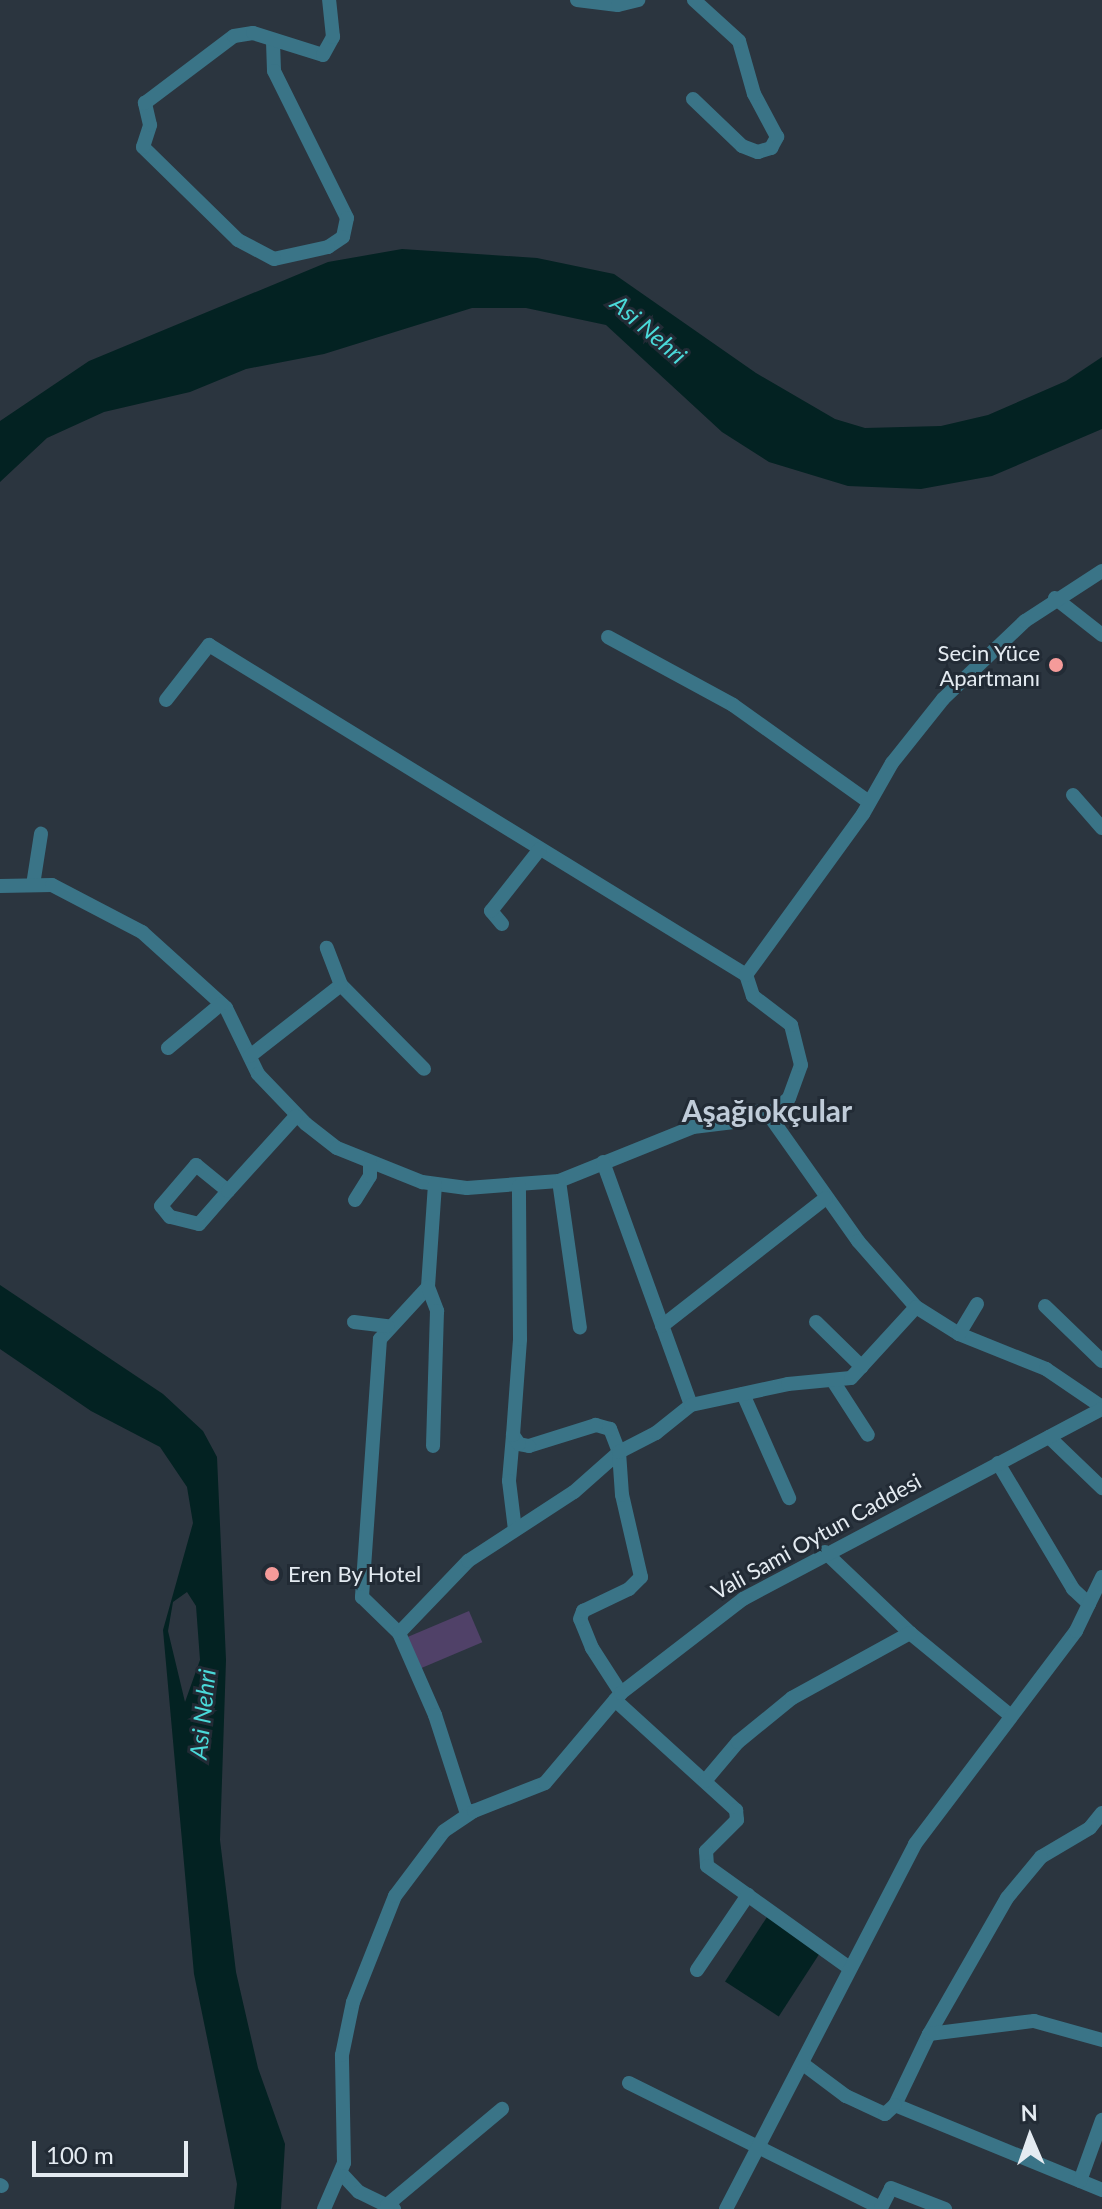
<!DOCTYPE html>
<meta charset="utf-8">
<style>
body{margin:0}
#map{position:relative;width:1102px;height:2209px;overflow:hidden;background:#2b353f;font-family:Lato,sans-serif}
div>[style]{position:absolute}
.green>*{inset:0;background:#504168;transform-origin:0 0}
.water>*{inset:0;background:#032222;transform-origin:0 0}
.minor>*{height:14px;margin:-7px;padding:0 7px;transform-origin:7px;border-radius:7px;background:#3a7487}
.dots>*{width:22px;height:22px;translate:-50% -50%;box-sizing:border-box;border:4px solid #222b35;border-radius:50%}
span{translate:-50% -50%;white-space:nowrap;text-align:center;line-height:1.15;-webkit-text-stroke:6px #222b35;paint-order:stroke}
.poi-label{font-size:22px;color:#e4ebf1}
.right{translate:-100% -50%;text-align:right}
.left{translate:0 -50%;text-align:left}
.street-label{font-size:22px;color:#e4ebf1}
.water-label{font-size:24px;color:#4ad9d9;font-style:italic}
.district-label{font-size:30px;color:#c0ccd9;font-weight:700}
.north{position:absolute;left:990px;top:2097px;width:80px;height:80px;-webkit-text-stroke:6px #222b35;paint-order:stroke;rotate:358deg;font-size:22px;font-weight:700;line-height:32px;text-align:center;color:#e4ebf1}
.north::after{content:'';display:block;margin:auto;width:28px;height:36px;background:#e4ebf1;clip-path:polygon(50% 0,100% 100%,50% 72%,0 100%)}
.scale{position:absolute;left:32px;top:2141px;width:156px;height:36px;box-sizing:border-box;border:4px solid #e4ebf1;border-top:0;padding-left:10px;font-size:24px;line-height:28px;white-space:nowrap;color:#e4ebf1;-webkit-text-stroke:6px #222b35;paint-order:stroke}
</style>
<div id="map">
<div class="green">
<i style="left:469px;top:1611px;width:34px;height:68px;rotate:67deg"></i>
</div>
<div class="water">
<i style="clip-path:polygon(402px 249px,537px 258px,614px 274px,756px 373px,835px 419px,865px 428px,941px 426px,988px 415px,1066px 381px,1102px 357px,1102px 429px,992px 476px,921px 489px,848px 486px,769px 462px,722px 432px,606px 325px,526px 308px,472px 308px,324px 354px,246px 369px,190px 392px,104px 412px,47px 438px,0 482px,0 421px,89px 361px,328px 262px)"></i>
<i style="clip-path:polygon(evenodd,0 1285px,163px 1394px,203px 1431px,217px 1457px,226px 1660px,220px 1840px,236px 1972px,258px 2068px,285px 2144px,281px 2209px,234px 2209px,237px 2184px,194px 1974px,163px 1630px,193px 1523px,187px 1487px,160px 1447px,91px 1411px,0 1349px,0 1285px,187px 1592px,196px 1606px,200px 1660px,185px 1702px,168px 1631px,173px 1602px,187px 1592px)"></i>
<i style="left:767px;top:1917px;width:64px;height:77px;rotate:33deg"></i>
</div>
<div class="minor">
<i style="left:577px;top:0;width:41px;rotate:7deg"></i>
<i style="left:618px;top:5px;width:21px;rotate:-14deg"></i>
<i style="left:273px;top:42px;width:29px;rotate:88deg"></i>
<i style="left:274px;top:71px;width:164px;rotate:63.6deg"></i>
<i style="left:347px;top:218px;width:19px;rotate:102deg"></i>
<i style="left:343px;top:237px;width:18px;rotate:146deg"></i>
<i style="left:328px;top:247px;width:55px;rotate:167.5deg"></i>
<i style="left:274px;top:259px;width:41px;rotate:-152.2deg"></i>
<i style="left:238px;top:240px;width:133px;rotate:-135.6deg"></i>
<i style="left:143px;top:147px;width:23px;rotate:-72deg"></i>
<i style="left:150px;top:125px;width:23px;rotate:-103deg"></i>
<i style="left:145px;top:103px;width:111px;rotate:-37deg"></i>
<i style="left:234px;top:36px;width:19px;rotate:-9deg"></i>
<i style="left:253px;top:33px;width:73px;rotate:17.4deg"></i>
<i style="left:323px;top:55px;width:21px;rotate:-61deg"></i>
<i style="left:333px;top:37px;width:37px;rotate:-96deg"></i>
<i style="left:693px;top:99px;width:68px;rotate:43.8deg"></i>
<i style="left:742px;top:146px;width:17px;rotate:21deg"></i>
<i style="left:758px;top:152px;width:14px;rotate:-17deg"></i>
<i style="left:771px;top:148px;width:13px;rotate:-61deg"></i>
<i style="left:777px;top:137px;width:49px;rotate:-118.1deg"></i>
<i style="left:754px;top:94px;width:55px;rotate:-105.8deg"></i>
<i style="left:739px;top:41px;width:61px;rotate:-137.7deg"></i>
<i style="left:1055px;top:598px;width:60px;rotate:38.2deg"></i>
<i style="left:608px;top:637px;width:142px;rotate:28.5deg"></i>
<i style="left:733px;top:705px;width:167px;rotate:35.5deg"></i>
<i style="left:166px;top:700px;width:70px;rotate:-52deg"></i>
<i style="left:209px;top:645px;width:630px;rotate:31.57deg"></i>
<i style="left:1073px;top:795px;width:44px;rotate:48.7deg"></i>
<i style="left:33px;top:885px;width:52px;rotate:-81.1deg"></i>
<i style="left:0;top:886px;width:52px;rotate:-1.1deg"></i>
<i style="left:52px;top:885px;width:102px;rotate:27.6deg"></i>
<i style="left:142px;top:932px;width:113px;rotate:42.1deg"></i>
<i style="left:226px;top:1008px;width:73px;rotate:64.1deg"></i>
<i style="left:258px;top:1074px;width:69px;rotate:46.2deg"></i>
<i style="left:306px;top:1124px;width:39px;rotate:38deg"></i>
<i style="left:337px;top:1148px;width:92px;rotate:21.8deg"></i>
<i style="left:422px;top:1182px;width:45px;rotate:7.6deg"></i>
<i style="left:467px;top:1188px;width:92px;rotate:-4.4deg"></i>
<i style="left:559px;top:1181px;width:144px;rotate:-21.9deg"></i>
<i style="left:693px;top:1127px;width:39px;rotate:-7deg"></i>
<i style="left:732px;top:1122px;width:30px;rotate:-21deg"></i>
<i style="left:760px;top:1111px;width:13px;rotate:32deg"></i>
<i style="left:771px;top:1118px;width:151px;rotate:54.7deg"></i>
<i style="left:858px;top:1241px;width:88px;rotate:48.7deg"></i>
<i style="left:916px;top:1307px;width:51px;rotate:32.1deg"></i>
<i style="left:959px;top:1334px;width:94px;rotate:21.9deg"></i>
<i style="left:1046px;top:1369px;width:68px;rotate:34.2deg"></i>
<i style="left:502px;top:924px;width:17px;rotate:-130deg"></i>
<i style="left:491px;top:911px;width:79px;rotate:-51.7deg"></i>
<i style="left:341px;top:985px;width:118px;rotate:45.3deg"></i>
<i style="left:168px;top:1048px;width:69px;rotate:-39.7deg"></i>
<i style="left:250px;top:1056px;width:115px;rotate:-38deg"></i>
<i style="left:341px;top:985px;width:40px;rotate:-111deg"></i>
<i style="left:767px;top:1116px;width:28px;rotate:-39deg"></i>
<i style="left:789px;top:1098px;width:35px;rotate:-70deg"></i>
<i style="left:801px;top:1065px;width:41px;rotate:-104deg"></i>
<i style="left:791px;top:1025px;width:48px;rotate:-142.7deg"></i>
<i style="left:753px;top:996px;width:22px;rotate:-108deg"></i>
<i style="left:746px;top:975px;width:199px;rotate:-54deg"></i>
<i style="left:863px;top:814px;width:59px;rotate:-60.4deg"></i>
<i style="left:892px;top:763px;width:82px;rotate:-51.4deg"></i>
<i style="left:943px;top:699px;width:113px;rotate:-43.6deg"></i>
<i style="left:1025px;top:621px;width:92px;rotate:-33deg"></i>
<i style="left:603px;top:1162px;width:258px;rotate:70.1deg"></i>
<i style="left:196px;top:1165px;width:41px;rotate:39.1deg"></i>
<i style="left:228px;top:1191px;width:44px;rotate:131.3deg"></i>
<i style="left:199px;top:1224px;width:30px;rotate:-166deg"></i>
<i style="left:170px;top:1217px;width:14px;rotate:-129deg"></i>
<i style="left:161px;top:1206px;width:54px;rotate:-49.5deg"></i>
<i style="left:559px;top:1181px;width:148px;rotate:81.9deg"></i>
<i style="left:435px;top:1184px;width:103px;rotate:93.9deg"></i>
<i style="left:428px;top:1287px;width:71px;rotate:132.7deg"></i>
<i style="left:380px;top:1339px;width:259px;rotate:94deg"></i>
<i style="left:362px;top:1597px;width:52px;rotate:44.2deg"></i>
<i style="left:399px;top:1633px;width:90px;rotate:66.3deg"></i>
<i style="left:435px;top:1715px;width:104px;rotate:72.1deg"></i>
<i style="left:228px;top:1191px;width:101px;rotate:-47.8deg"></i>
<i style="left:355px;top:1200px;width:28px;rotate:-58deg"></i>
<i style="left:370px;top:1176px;width:14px;rotate:-90deg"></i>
<i style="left:428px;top:1287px;width:26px;rotate:69deg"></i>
<i style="left:437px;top:1311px;width:135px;rotate:91.7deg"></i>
<i style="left:1045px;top:1306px;width:79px;rotate:44deg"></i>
<i style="left:354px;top:1322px;width:34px;rotate:7deg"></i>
<i style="left:816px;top:1322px;width:64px;rotate:44.4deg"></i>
<i style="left:662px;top:1326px;width:208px;rotate:-38deg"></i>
<i style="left:959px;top:1334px;width:35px;rotate:-59deg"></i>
<i style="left:833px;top:1381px;width:64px;rotate:57.1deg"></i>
<i style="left:743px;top:1394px;width:114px;rotate:66.1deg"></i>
<i style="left:513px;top:1435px;width:46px;rotate:95deg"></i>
<i style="left:509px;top:1481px;width:49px;rotate:83deg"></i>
<i style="left:1049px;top:1437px;width:74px;rotate:43.9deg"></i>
<i style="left:998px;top:1463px;width:147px;rotate:59.2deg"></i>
<i style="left:1073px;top:1589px;width:22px;rotate:43deg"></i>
<i style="left:825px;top:1552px;width:117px;rotate:43.6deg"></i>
<i style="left:910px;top:1633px;width:129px;rotate:39.4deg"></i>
<i style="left:399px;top:1633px;width:100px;rotate:-46.2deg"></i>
<i style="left:468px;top:1561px;width:126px;rotate:-33.1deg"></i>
<i style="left:574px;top:1492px;width:60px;rotate:-41.6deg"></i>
<i style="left:619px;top:1452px;width:25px;rotate:-111deg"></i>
<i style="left:610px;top:1429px;width:15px;rotate:-164deg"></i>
<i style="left:596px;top:1425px;width:70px;rotate:162.6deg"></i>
<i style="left:529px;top:1446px;width:10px;rotate:-169deg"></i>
<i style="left:519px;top:1444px;width:11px;rotate:-124deg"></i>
<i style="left:513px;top:1435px;width:96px;rotate:-85.8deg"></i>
<i style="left:520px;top:1339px;width:153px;rotate:-90.4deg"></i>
<i style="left:621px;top:1693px;width:54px;rotate:-122.8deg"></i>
<i style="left:592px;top:1648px;width:31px;rotate:-112deg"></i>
<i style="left:580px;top:1619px;width:9px;rotate:-69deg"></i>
<i style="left:583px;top:1611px;width:51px;rotate:-25.6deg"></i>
<i style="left:629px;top:1589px;width:17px;rotate:-45deg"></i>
<i style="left:641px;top:1577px;width:84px;rotate:-103deg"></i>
<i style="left:622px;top:1495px;width:43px;rotate:-94deg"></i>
<i style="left:619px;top:1452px;width:42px;rotate:-27.2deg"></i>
<i style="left:656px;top:1433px;width:45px;rotate:-38.7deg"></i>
<i style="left:691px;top:1405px;width:99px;rotate:-12.2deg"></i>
<i style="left:788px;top:1384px;width:63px;rotate:-5.4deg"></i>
<i style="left:851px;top:1378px;width:96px;rotate:-47.5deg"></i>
<i style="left:615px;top:1700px;width:164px;rotate:42.3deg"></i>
<i style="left:736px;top:1810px;width:10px;rotate:84deg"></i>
<i style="left:737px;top:1820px;width:44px;rotate:135deg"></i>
<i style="left:706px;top:1851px;width:15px;rotate:86deg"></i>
<i style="left:707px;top:1866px;width:173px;rotate:35.6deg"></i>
<i style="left:705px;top:1781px;width:51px;rotate:-49.8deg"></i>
<i style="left:738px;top:1742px;width:70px;rotate:-39.2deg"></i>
<i style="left:792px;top:1698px;width:135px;rotate:-28.8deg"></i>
<i style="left:1102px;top:1813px;width:19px;rotate:129deg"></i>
<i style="left:1090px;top:1828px;width:57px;rotate:149.4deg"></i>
<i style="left:1041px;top:1857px;width:53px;rotate:129.7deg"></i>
<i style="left:1007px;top:1898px;width:157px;rotate:119.8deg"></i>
<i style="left:929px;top:2034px;width:79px;rotate:115.6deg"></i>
<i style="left:895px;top:2105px;width:224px;rotate:22.3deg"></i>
<i style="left:697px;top:1970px;width:91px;rotate:-55.8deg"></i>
<i style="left:929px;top:2034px;width:106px;rotate:-7.1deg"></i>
<i style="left:1034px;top:2021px;width:71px;rotate:15.6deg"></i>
<i style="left:803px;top:2064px;width:54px;rotate:36.7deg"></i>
<i style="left:846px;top:2096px;width:43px;rotate:24.8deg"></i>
<i style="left:885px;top:2114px;width:13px;rotate:-42deg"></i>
<i style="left:629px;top:2083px;width:281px;rotate:26.4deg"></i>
<i style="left:881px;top:2208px;width:22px;rotate:-63deg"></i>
<i style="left:891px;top:2188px;width:58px;rotate:21.3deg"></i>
<i style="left:341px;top:2173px;width:26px;rotate:47deg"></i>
<i style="left:359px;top:2192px;width:39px;rotate:26deg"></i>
<i style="left:1080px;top:2181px;width:65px;rotate:-70.2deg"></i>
<i style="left:0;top:2185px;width:2px;rotate:27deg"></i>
<i style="left:387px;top:2205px;width:150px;rotate:-39.9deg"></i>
<i style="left:324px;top:2209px;width:50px;rotate:-66.5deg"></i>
<i style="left:344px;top:2163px;width:108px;rotate:-91.1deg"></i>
<i style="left:342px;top:2055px;width:54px;rotate:-78.3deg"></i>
<i style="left:353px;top:2002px;width:114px;rotate:-68.4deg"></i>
<i style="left:395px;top:1896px;width:81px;rotate:-53deg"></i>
<i style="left:444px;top:1831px;width:36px;rotate:-34deg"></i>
<i style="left:474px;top:1811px;width:76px;rotate:-21.5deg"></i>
<i style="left:545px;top:1783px;width:118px;rotate:-49.8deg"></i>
<i style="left:621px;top:1693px;width:154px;rotate:-37.6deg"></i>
<i style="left:743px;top:1599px;width:406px;rotate:-27.9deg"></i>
<i style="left:726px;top:2209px;width:411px;rotate:-62.6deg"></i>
<i style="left:915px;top:1844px;width:267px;rotate:-52.9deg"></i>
<i style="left:1076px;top:1631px;width:60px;rotate:-64.3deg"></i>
</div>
<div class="dots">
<i style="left:1056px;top:665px;background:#f59b9a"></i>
<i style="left:272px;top:1574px;background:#f59b9a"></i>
</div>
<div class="poi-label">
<span class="right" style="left:1040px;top:665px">Secin Yüce<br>Apartmanı</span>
<span class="left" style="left:288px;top:1574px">Eren By Hotel</span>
</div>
<div class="street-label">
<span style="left:816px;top:1536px;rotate:-29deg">Vali Sami Oytun Caddesi</span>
</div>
<div class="water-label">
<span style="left:649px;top:329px;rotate:41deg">Asi Nehri</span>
<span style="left:202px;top:1714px;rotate:-84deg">Asi Nehri</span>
</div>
<div class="district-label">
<span style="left:767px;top:1110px">Aşağıokçular</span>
</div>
<div class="north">N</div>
<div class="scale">100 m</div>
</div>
